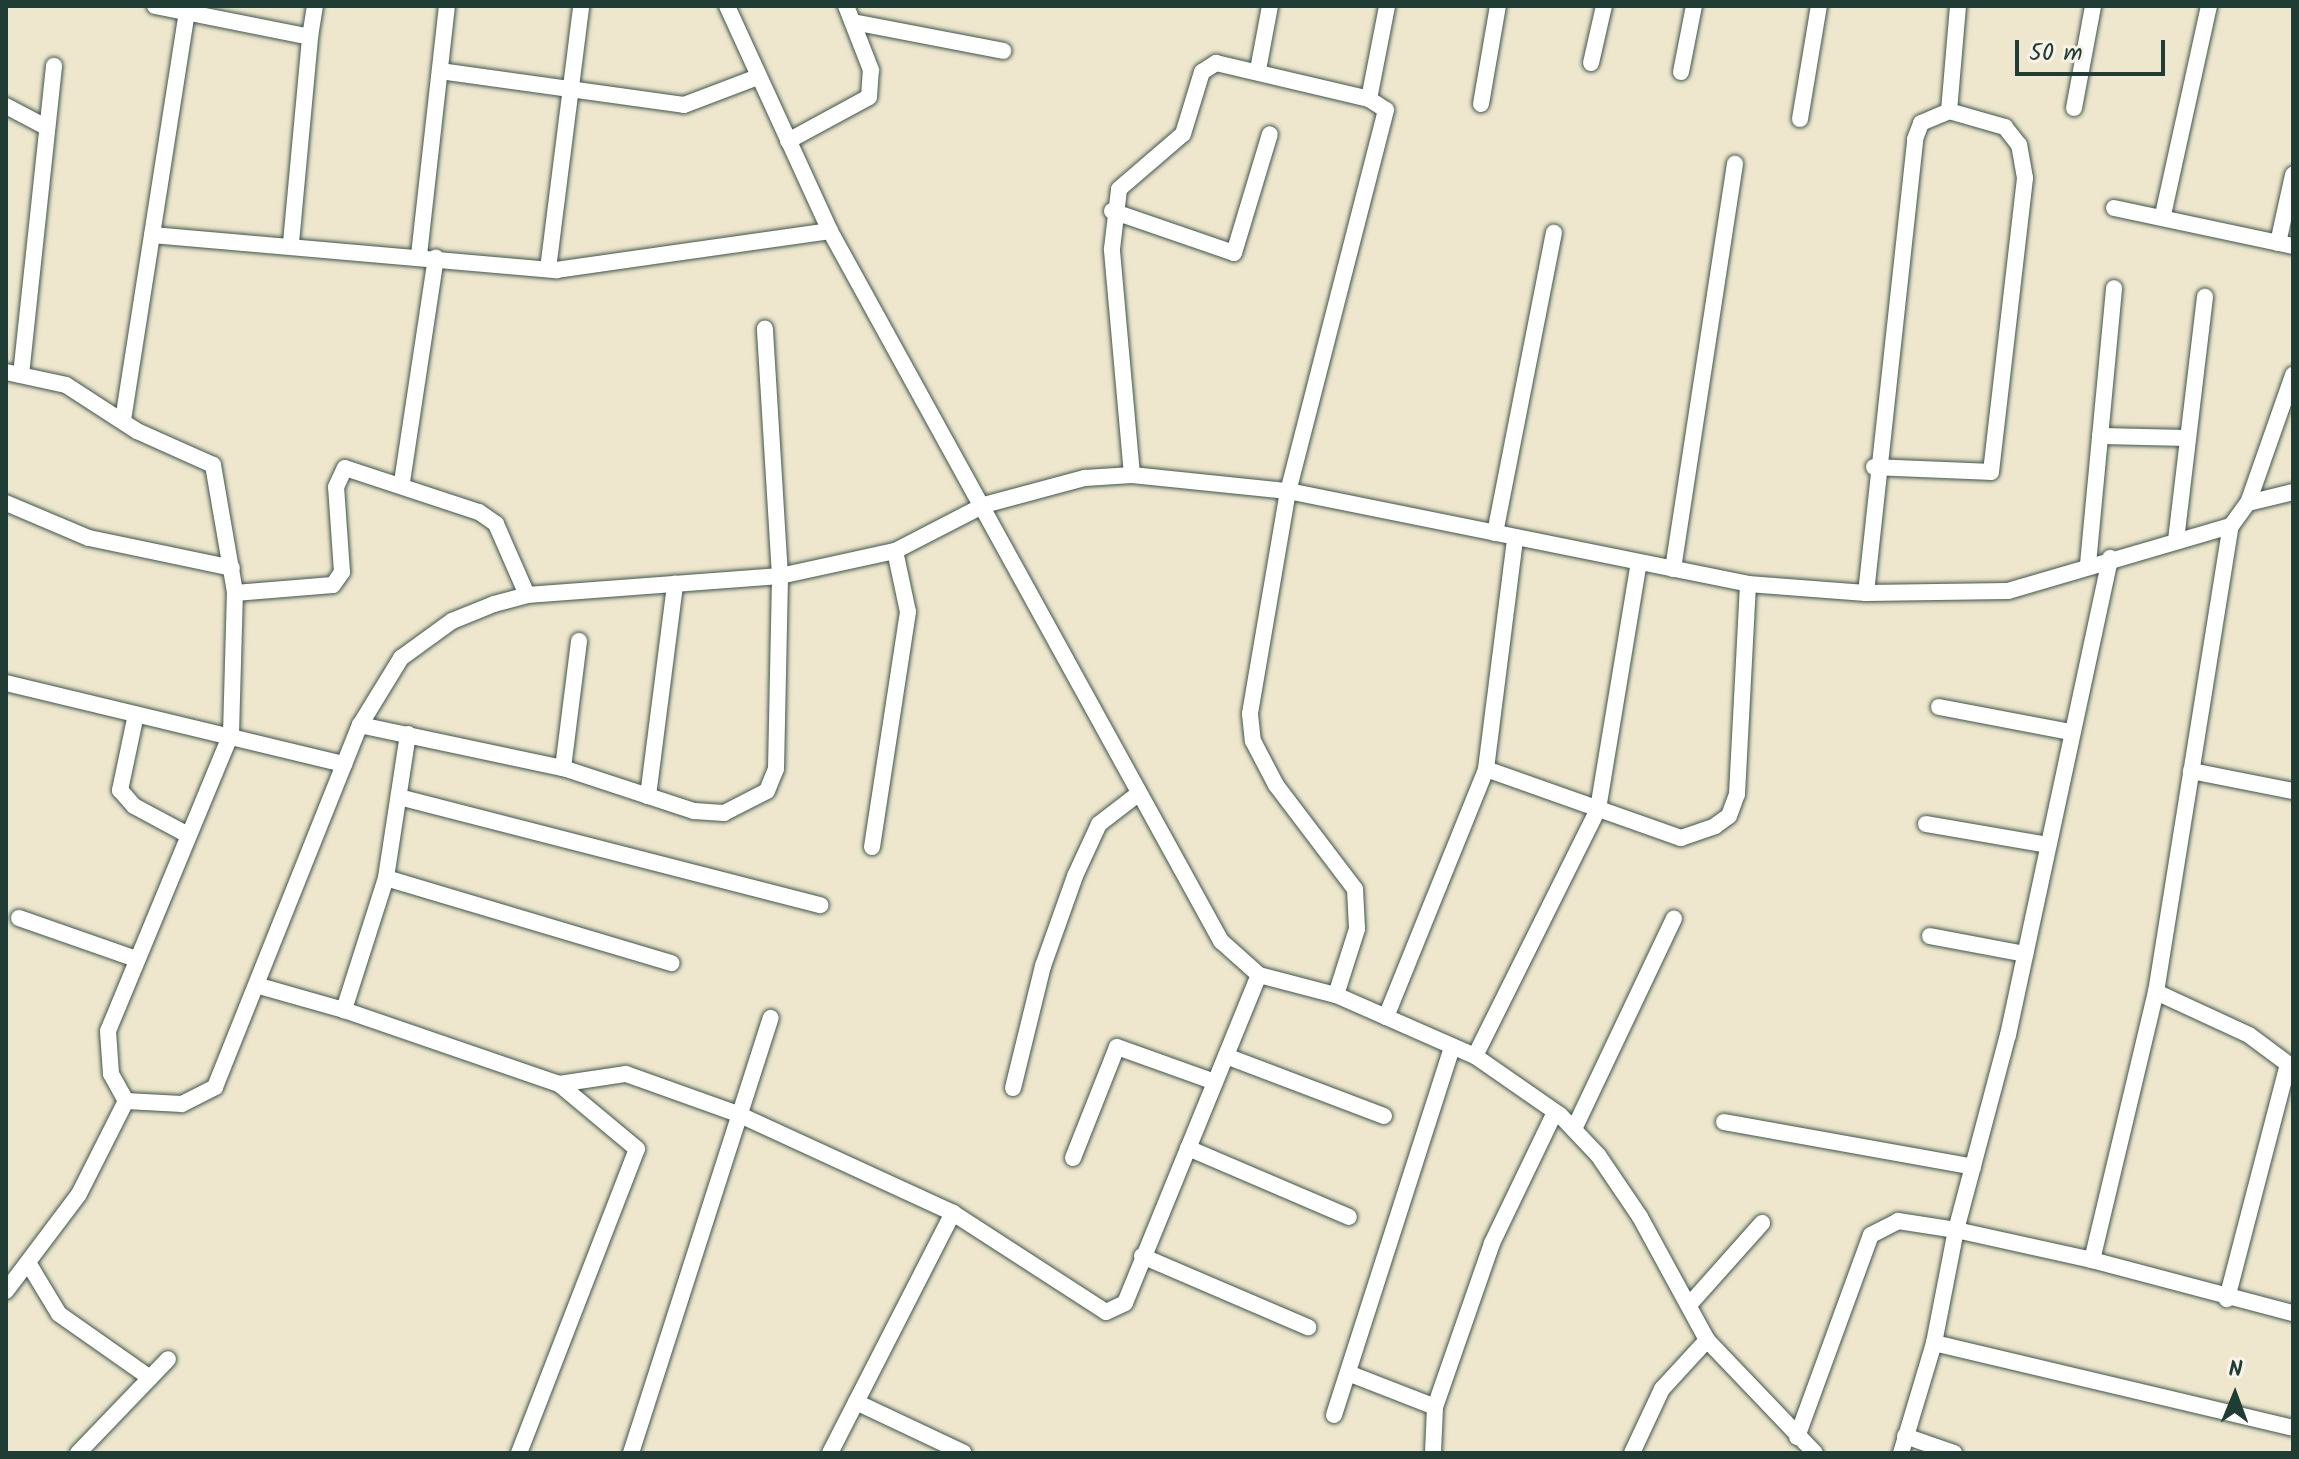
<!DOCTYPE html>
<style>
body{margin:0}
#map{position:relative;width:2299px;height:1459px;overflow:hidden;background:#eee7cd;font-family:Kalam,sans-serif}
div>[style]{position:absolute}
.roads{filter:drop-shadow(0 0 2px #3e564b) drop-shadow(0 0 2px #3e564b)}
.minor>*{height:16px;margin:-8px;padding:0 8px;transform-origin:8px;border-radius:8px;background:#fff}
span{translate:-50% -50%;white-space:nowrap;text-align:center;line-height:1.15;-webkit-text-stroke:6px #f7f3e8;paint-order:stroke}
.frame{position:absolute;inset:0;border:8px solid #1f3d34;pointer-events:none}
.north{position:absolute;left:2195px;top:1355px;width:80px;height:80px;-webkit-text-stroke:6px #f7f3e8;paint-order:stroke;rotate:1deg;font-size:22px;font-weight:700;line-height:32px;text-align:center;color:#1f3d34}
.north::after{content:'';display:block;margin:auto;width:28px;height:36px;background:#1f3d34;clip-path:polygon(50% 0,100% 100%,50% 72%,0 100%)}
.scale{position:absolute;left:2015px;top:40px;width:150px;height:36px;box-sizing:border-box;border:4px solid #1f3d34;border-top:0;padding-left:10px;font-size:24px;line-height:28px;white-space:nowrap;color:#1f3d34;-webkit-text-stroke:6px #f7f3e8;paint-order:stroke}
</style>
<div id="map">
<div class="roads">
<div class="minor">
<i style="left:155px;top:6px;width:158px;rotate:11.3deg"></i>
<i style="left:310px;top:37px;width:31px;rotate:-81deg"></i>
<i style="left:727px;top:6px;width:247px;rotate:65.4deg"></i>
<i style="left:830px;top:231px;width:811px;rotate:61.16deg"></i>
<i style="left:1221px;top:941px;width:51px;rotate:41.8deg"></i>
<i style="left:1259px;top:975px;width:80px;rotate:14.6deg"></i>
<i style="left:1336px;top:995px;width:152px;rotate:23.7deg"></i>
<i style="left:1475px;top:1056px;width:103px;rotate:34.8deg"></i>
<i style="left:1560px;top:1115px;width:55px;rotate:46.5deg"></i>
<i style="left:1598px;top:1155px;width:75px;rotate:55.9deg"></i>
<i style="left:1640px;top:1217px;width:140px;rotate:61.4deg"></i>
<i style="left:1707px;top:1340px;width:156px;rotate:46.3deg"></i>
<i style="left:853px;top:22px;width:153px;rotate:10.9deg"></i>
<i style="left:1591px;top:63px;width:58px;rotate:-77.2deg"></i>
<i style="left:1258px;top:70px;width:65px;rotate:-79.4deg"></i>
<i style="left:440px;top:71px;width:246px;rotate:7.9deg"></i>
<i style="left:684px;top:105px;width:76px;rotate:-20.8deg"></i>
<i style="left:1681px;top:72px;width:67px;rotate:-78.9deg"></i>
<i style="left:1369px;top:99px;width:95px;rotate:-79deg"></i>
<i style="left:1481px;top:104px;width:99px;rotate:-80.2deg"></i>
<i style="left:6px;top:106px;width:43px;rotate:27.8deg"></i>
<i style="left:2074px;top:108px;width:104px;rotate:-79.4deg"></i>
<i style="left:1800px;top:119px;width:115px;rotate:-80.5deg"></i>
<i style="left:788px;top:141px;width:92px;rotate:-28.5deg"></i>
<i style="left:869px;top:97px;width:27px;rotate:-86deg"></i>
<i style="left:871px;top:70px;width:69px;rotate:-111.3deg"></i>
<i style="left:2114px;top:208px;width:183px;rotate:12deg"></i>
<i style="left:1112px;top:211px;width:129px;rotate:19deg"></i>
<i style="left:1234px;top:253px;width:124px;rotate:-73.2deg"></i>
<i style="left:2163px;top:215px;width:214px;rotate:-77.6deg"></i>
<i style="left:152px;top:235px;width:406px;rotate:5deg"></i>
<i style="left:556px;top:270px;width:277px;rotate:-8.1deg"></i>
<i style="left:291px;top:243px;width:207px;rotate:-84.7deg"></i>
<i style="left:2278px;top:243px;width:70px;rotate:-77.6deg"></i>
<i style="left:419px;top:255px;width:251px;rotate:-83.6deg"></i>
<i style="left:548px;top:269px;width:265px;rotate:-82.8deg"></i>
<i style="left:6px;top:372px;width:61px;rotate:12.2deg"></i>
<i style="left:66px;top:385px;width:85px;rotate:32.9deg"></i>
<i style="left:137px;top:431px;width:83px;rotate:24.1deg"></i>
<i style="left:213px;top:465px;width:130px;rotate:80.2deg"></i>
<i style="left:235px;top:593px;width:98px;rotate:-4.7deg"></i>
<i style="left:333px;top:585px;width:16px;rotate:-55deg"></i>
<i style="left:342px;top:572px;width:85px;rotate:-94deg"></i>
<i style="left:336px;top:487px;width:21px;rotate:-65deg"></i>
<i style="left:345px;top:468px;width:141px;rotate:18.2deg"></i>
<i style="left:479px;top:512px;width:21px;rotate:35deg"></i>
<i style="left:496px;top:524px;width:77px;rotate:66.4deg"></i>
<i style="left:21px;top:375px;width:311px;rotate:-83.9deg"></i>
<i style="left:123px;top:420px;width:419px;rotate:-81.1deg"></i>
<i style="left:2100px;top:436px;width:88px;rotate:1.3deg"></i>
<i style="left:1874px;top:467px;width:117px;rotate:2.4deg"></i>
<i style="left:1991px;top:472px;width:296px;rotate:-83.4deg"></i>
<i style="left:2025px;top:178px;width:34px;rotate:-100deg"></i>
<i style="left:2019px;top:145px;width:23px;rotate:-128deg"></i>
<i style="left:2005px;top:127px;width:58px;rotate:-164.1deg"></i>
<i style="left:1132px;top:475px;width:227px;rotate:-95.1deg"></i>
<i style="left:1112px;top:249px;width:60px;rotate:-83.3deg"></i>
<i style="left:1119px;top:189px;width:84px;rotate:-40.7deg"></i>
<i style="left:1183px;top:134px;width:65px;rotate:-73deg"></i>
<i style="left:1202px;top:72px;width:17px;rotate:-33deg"></i>
<i style="left:1216px;top:63px;width:157px;rotate:13.2deg"></i>
<i style="left:1369px;top:99px;width:20px;rotate:33deg"></i>
<i style="left:1386px;top:110px;width:393px;rotate:104.4deg"></i>
<i style="left:1288px;top:491px;width:226px;rotate:99.7deg"></i>
<i style="left:1250px;top:714px;width:27px;rotate:84deg"></i>
<i style="left:1253px;top:741px;width:50px;rotate:62.4deg"></i>
<i style="left:1276px;top:785px;width:131px;rotate:52.8deg"></i>
<i style="left:1355px;top:889px;width:40px;rotate:87.1deg"></i>
<i style="left:1357px;top:929px;width:69px;rotate:107.7deg"></i>
<i style="left:402px;top:482px;width:227px;rotate:-81.4deg"></i>
<i style="left:6px;top:503px;width:90px;rotate:22.9deg"></i>
<i style="left:89px;top:538px;width:146px;rotate:11.8deg"></i>
<i style="left:2248px;top:503px;width:136px;rotate:-70.6deg"></i>
<i style="left:1495px;top:533px;width:306px;rotate:-78.9deg"></i>
<i style="left:2176px;top:540px;width:245px;rotate:-83.2deg"></i>
<i style="left:2088px;top:564px;width:277px;rotate:-84.6deg"></i>
<i style="left:1673px;top:569px;width:410px;rotate:-81.3deg"></i>
<i style="left:1866px;top:593px;width:457px;rotate:-83.8deg"></i>
<i style="left:1915px;top:139px;width:17px;rotate:-69deg"></i>
<i style="left:1921px;top:123px;width:30px;rotate:-23deg"></i>
<i style="left:1949px;top:111px;width:105px;rotate:-85.1deg"></i>
<i style="left:6px;top:683px;width:348px;rotate:13.5deg"></i>
<i style="left:1939px;top:707px;width:133px;rotate:10.8deg"></i>
<i style="left:135px;top:719px;width:73px;rotate:101.9deg"></i>
<i style="left:120px;top:790px;width:21px;rotate:49deg"></i>
<i style="left:134px;top:806px;width:61px;rotate:28.2deg"></i>
<i style="left:360px;top:725px;width:208px;rotate:12deg"></i>
<i style="left:563px;top:768px;width:138px;rotate:18.2deg"></i>
<i style="left:694px;top:811px;width:30px;rotate:4deg"></i>
<i style="left:724px;top:813px;width:48px;rotate:-27.1deg"></i>
<i style="left:767px;top:791px;width:24px;rotate:-68deg"></i>
<i style="left:776px;top:769px;width:193px;rotate:-88.8deg"></i>
<i style="left:780px;top:576px;width:248px;rotate:-93.5deg"></i>
<i style="left:408px;top:734px;width:146px;rotate:98.7deg"></i>
<i style="left:386px;top:878px;width:139px;rotate:107.7deg"></i>
<i style="left:344px;top:1010px;width:227px;rotate:19deg"></i>
<i style="left:559px;top:1084px;width:68px;rotate:-8.5deg"></i>
<i style="left:626px;top:1074px;width:119px;rotate:19.7deg"></i>
<i style="left:738px;top:1114px;width:237px;rotate:24.7deg"></i>
<i style="left:953px;top:1213px;width:182px;rotate:32.9deg"></i>
<i style="left:1106px;top:1312px;width:21px;rotate:-25deg"></i>
<i style="left:1125px;top:1303px;width:354px;rotate:-67.8deg"></i>
<i style="left:563px;top:768px;width:128px;rotate:-82.8deg"></i>
<i style="left:1486px;top:769px;width:207px;rotate:19.5deg"></i>
<i style="left:1681px;top:838px;width:36px;rotate:-19deg"></i>
<i style="left:1715px;top:826px;width:17px;rotate:-36deg"></i>
<i style="left:1729px;top:816px;width:23px;rotate:-70deg"></i>
<i style="left:1737px;top:794px;width:210px;rotate:-87deg"></i>
<i style="left:2191px;top:771px;width:104px;rotate:11.1deg"></i>
<i style="left:648px;top:796px;width:214px;rotate:-82.7deg"></i>
<i style="left:403px;top:798px;width:431px;rotate:14.4deg"></i>
<i style="left:1926px;top:824px;width:124px;rotate:9.8deg"></i>
<i style="left:872px;top:847px;width:238px;rotate:-81.3deg"></i>
<i style="left:908px;top:612px;width:62px;rotate:-102deg"></i>
<i style="left:386px;top:878px;width:298px;rotate:16.6deg"></i>
<i style="left:19px;top:918px;width:124px;rotate:19.3deg"></i>
<i style="left:1930px;top:936px;width:97px;rotate:10.7deg"></i>
<i style="left:259px;top:986px;width:88px;rotate:15.8deg"></i>
<i style="left:2156px;top:992px;width:102px;rotate:24.8deg"></i>
<i style="left:2249px;top:1035px;width:49px;rotate:36.6deg"></i>
<i style="left:2288px;top:1064px;width:243px;rotate:104.6deg"></i>
<i style="left:1386px;top:1017px;width:267px;rotate:-68deg"></i>
<i style="left:1486px;top:769px;width:232px;rotate:-82.8deg"></i>
<i style="left:1226px;top:1056px;width:169px;rotate:20.8deg"></i>
<i style="left:1475px;top:1056px;width:276px;rotate:-63.5deg"></i>
<i style="left:1598px;top:809px;width:250px;rotate:-80.6deg"></i>
<i style="left:1013px;top:1088px;width:126px;rotate:-76.2deg"></i>
<i style="left:1043px;top:966px;width:96px;rotate:-70.4deg"></i>
<i style="left:1075px;top:876px;width:57px;rotate:-65.2deg"></i>
<i style="left:1099px;top:824px;width:49px;rotate:-37.6deg"></i>
<i style="left:126px;top:1101px;width:31px;rotate:-119deg"></i>
<i style="left:111px;top:1074px;width:43px;rotate:-94deg"></i>
<i style="left:108px;top:1031px;width:321px;rotate:-67.5deg"></i>
<i style="left:231px;top:734px;width:141px;rotate:-88.4deg"></i>
<i style="left:1724px;top:1122px;width:253px;rotate:10.2deg"></i>
<i style="left:1574px;top:1129px;width:233px;rotate:-64.6deg"></i>
<i style="left:1188px;top:1148px;width:175px;rotate:23.2deg"></i>
<i style="left:1073px;top:1158px;width:119px;rotate:-68.4deg"></i>
<i style="left:1117px;top:1047px;width:104px;rotate:19.7deg"></i>
<i style="left:1142px;top:1256px;width:181px;rotate:23.2deg"></i>
<i style="left:2092px;top:1260px;width:208px;rotate:14.8deg"></i>
<i style="left:30px;top:1266px;width:56px;rotate:58.9deg"></i>
<i style="left:59px;top:1314px;width:111px;rotate:35.1deg"></i>
<i style="left:6px;top:1291px;width:121px;rotate:-53deg"></i>
<i style="left:79px;top:1194px;width:104px;rotate:-63.2deg"></i>
<i style="left:126px;top:1101px;width:56px;rotate:3.1deg"></i>
<i style="left:182px;top:1104px;width:37px;rotate:-27deg"></i>
<i style="left:215px;top:1087px;width:390px;rotate:-68.2deg"></i>
<i style="left:360px;top:725px;width:79px;rotate:-58.5deg"></i>
<i style="left:401px;top:658px;width:63px;rotate:-36deg"></i>
<i style="left:452px;top:621px;width:45px;rotate:-22deg"></i>
<i style="left:494px;top:604px;width:34px;rotate:-15deg"></i>
<i style="left:527px;top:595px;width:254px;rotate:-4.3deg"></i>
<i style="left:780px;top:576px;width:118px;rotate:-12.3deg"></i>
<i style="left:895px;top:551px;width:100px;rotate:-27.3deg"></i>
<i style="left:984px;top:505px;width:105px;rotate:-15deg"></i>
<i style="left:1085px;top:478px;width:47px;rotate:-3.7deg"></i>
<i style="left:1132px;top:475px;width:157px;rotate:5.9deg"></i>
<i style="left:1288px;top:491px;width:469px;rotate:11.4deg"></i>
<i style="left:1748px;top:584px;width:118px;rotate:4.4deg"></i>
<i style="left:1866px;top:593px;width:142px;rotate:-0.8deg"></i>
<i style="left:2008px;top:591px;width:232px;rotate:-16.3deg"></i>
<i style="left:2231px;top:526px;width:29px;rotate:-54deg"></i>
<i style="left:2248px;top:503px;width:46px;rotate:-13.7deg"></i>
<i style="left:1689px;top:1305px;width:110px;rotate:-48.3deg"></i>
<i style="left:1934px;top:1343px;width:369px;rotate:13.3deg"></i>
<i style="left:1348px;top:1373px;width:93px;rotate:21.3deg"></i>
<i style="left:856px;top:1402px;width:119px;rotate:25.3deg"></i>
<i style="left:1334px;top:1415px;width:386px;rotate:-72.2deg"></i>
<i style="left:1905px;top:1436px;width:52px;rotate:19.1deg"></i>
<i style="left:1797px;top:1437px;width:215px;rotate:-69.9deg"></i>
<i style="left:1871px;top:1235px;width:30px;rotate:-27deg"></i>
<i style="left:1898px;top:1221px;width:59px;rotate:8.8deg"></i>
<i style="left:1956px;top:1230px;width:202px;rotate:-75.1deg"></i>
<i style="left:2008px;top:1035px;width:488px;rotate:-77.9deg"></i>
<i style="left:78px;top:1453px;width:130px;rotate:-46.2deg"></i>
<i style="left:519px;top:1453px;width:326px;rotate:-68.8deg"></i>
<i style="left:637px;top:1149px;width:102px;rotate:-140.2deg"></i>
<i style="left:631px;top:1453px;width:457px;rotate:-72.2deg"></i>
<i style="left:830px;top:1453px;width:270px;rotate:-62.9deg"></i>
<i style="left:1433px;top:1453px;width:46px;rotate:-87.5deg"></i>
<i style="left:1435px;top:1407px;width:174px;rotate:-70.8deg"></i>
<i style="left:1492px;top:1243px;width:145px;rotate:-64.3deg"></i>
<i style="left:1632px;top:1453px;width:71px;rotate:-64.9deg"></i>
<i style="left:1662px;top:1389px;width:67px;rotate:-47.4deg"></i>
<i style="left:1901px;top:1453px;width:115px;rotate:-73.3deg"></i>
<i style="left:1934px;top:1343px;width:115px;rotate:-79deg"></i>
<i style="left:1956px;top:1230px;width:139px;rotate:12.4deg"></i>
<i style="left:2092px;top:1260px;width:276px;rotate:-76.6deg"></i>
<i style="left:2156px;top:992px;width:472px;rotate:-80.9deg"></i>
</div>
</div>
<div class="frame"></div>
<div class="north">N</div>
<div class="scale">50 m</div>
</div>
